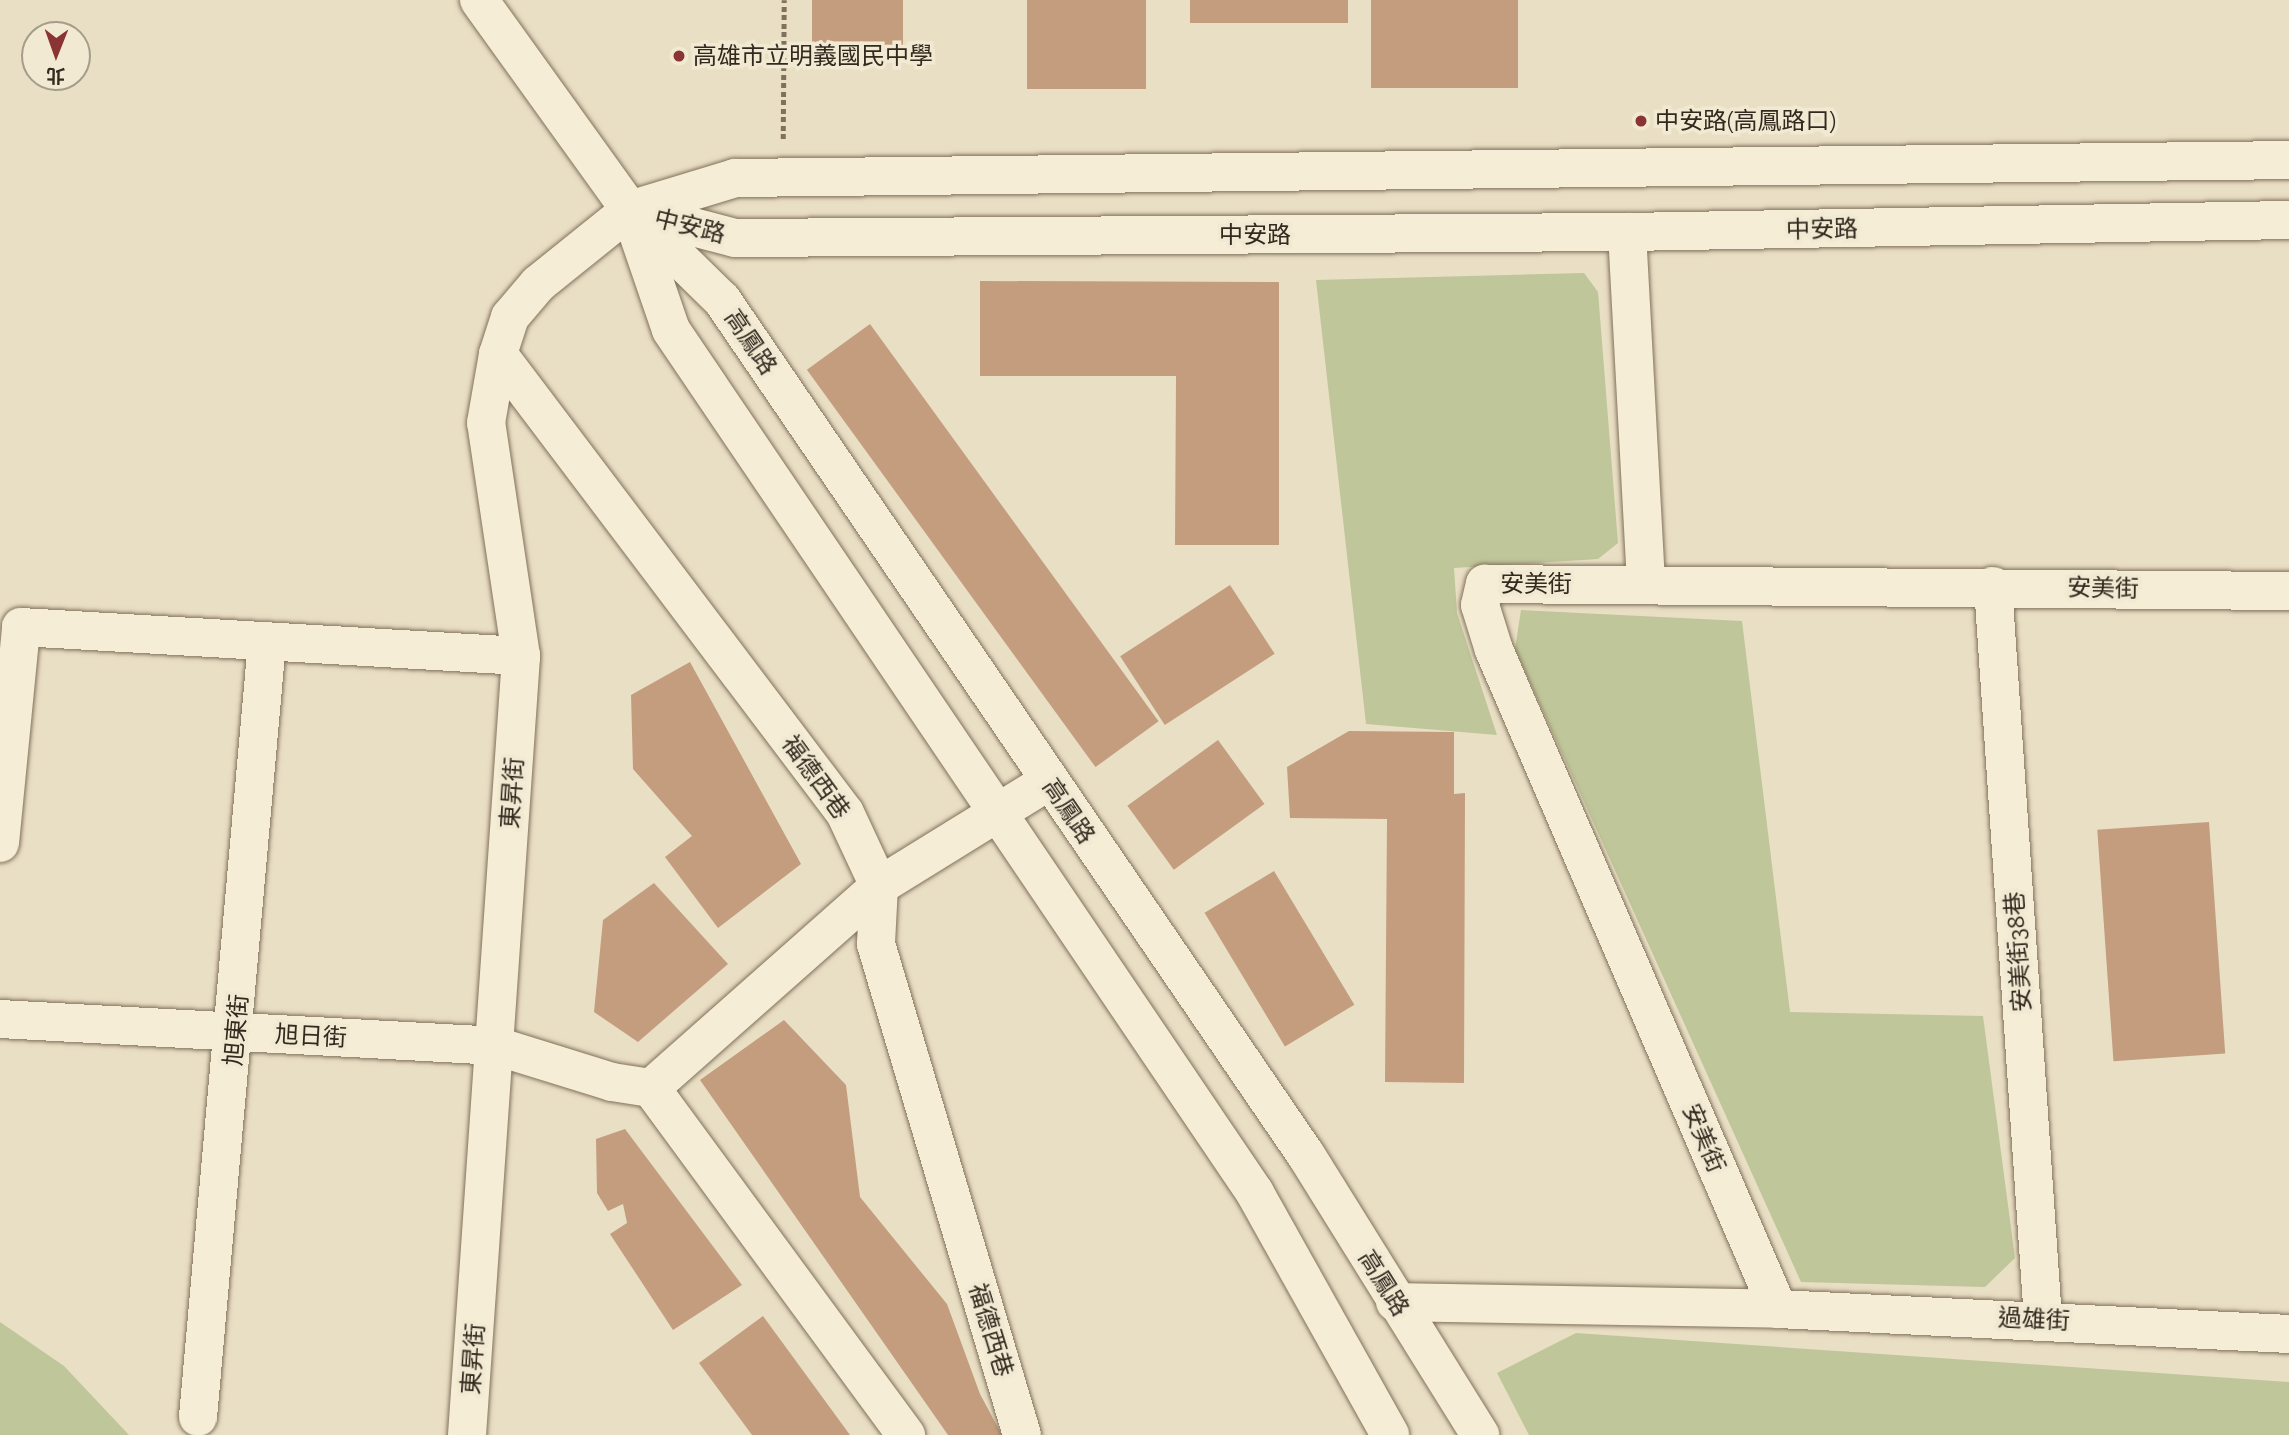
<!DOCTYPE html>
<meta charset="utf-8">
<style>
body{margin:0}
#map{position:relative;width:2289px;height:1435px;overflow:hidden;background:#e9dfc4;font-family:"Zilla Slab","Noto Sans TC",serif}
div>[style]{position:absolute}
.green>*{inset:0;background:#bfc699}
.building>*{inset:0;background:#c39d7e;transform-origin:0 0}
.path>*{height:4.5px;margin-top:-2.25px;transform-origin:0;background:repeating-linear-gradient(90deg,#81715c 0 5px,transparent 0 8.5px)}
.roads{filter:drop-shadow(0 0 2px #81715c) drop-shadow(0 0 2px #81715c)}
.minor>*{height:38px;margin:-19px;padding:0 19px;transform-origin:19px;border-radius:19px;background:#f5edd6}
.dots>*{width:19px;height:19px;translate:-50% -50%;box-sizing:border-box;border:4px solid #f1e9d2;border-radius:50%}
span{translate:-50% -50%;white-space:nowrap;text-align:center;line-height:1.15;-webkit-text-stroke:7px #f1e9d2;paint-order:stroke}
.poi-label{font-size:24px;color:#33291f}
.left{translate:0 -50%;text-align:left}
.street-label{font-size:24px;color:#33291f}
.north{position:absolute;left:21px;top:21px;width:70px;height:70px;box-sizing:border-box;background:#f1e9d2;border:2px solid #a59c8a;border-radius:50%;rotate:181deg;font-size:19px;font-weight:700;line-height:28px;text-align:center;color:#33291f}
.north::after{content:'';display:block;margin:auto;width:24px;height:32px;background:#8a3533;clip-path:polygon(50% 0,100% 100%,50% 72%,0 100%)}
</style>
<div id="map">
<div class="green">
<i style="clip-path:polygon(1584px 273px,1598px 292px,1618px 543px,1598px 559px,1454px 568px,1457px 613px,1497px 735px,1366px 724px,1316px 280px)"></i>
<i style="clip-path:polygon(1521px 610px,1742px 621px,1790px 1012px,1983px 1016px,2015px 1258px,1985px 1287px,1801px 1282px,1515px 649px)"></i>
<i style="clip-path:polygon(0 1322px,64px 1366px,129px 1435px,0 1435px)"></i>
<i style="clip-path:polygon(1576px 1333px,2289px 1382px,2289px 1435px,1529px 1435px,1497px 1373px)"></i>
</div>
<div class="building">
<i style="left:812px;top:0;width:91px;height:62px"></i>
<i style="left:1027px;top:0;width:119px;height:89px"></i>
<i style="left:1190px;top:0;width:158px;height:23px"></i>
<i style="left:1371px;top:0;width:147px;height:88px"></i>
<i style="clip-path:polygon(980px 281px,1279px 282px,1279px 545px,1175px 545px,1176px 376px,980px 376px)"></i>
<i style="left:870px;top:324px;width:491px;height:78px;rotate:54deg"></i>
<i style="left:1230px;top:585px;width:82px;height:131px;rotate:57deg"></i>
<i style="clip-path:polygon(690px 662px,801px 864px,718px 928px,665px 857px,692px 836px,633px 769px,631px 695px)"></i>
<i style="clip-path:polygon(1349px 731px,1454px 732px,1454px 794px,1465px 793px,1464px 1083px,1385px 1082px,1387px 819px,1290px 818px,1287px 767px)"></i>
<i style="left:1218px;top:740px;width:79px;height:112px;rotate:54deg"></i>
<i style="left:2209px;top:822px;width:232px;height:112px;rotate:86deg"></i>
<i style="left:1274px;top:871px;width:156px;height:81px;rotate:59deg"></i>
<i style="clip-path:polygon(654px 883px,728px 964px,638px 1042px,594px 1012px,603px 920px)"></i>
<i style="clip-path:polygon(784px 1020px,846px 1085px,860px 1197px,947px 1304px,980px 1394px,1002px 1435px,948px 1435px,700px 1080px)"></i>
<i style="clip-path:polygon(625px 1129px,742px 1285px,673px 1330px,610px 1234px,627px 1223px,623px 1204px,608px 1211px,597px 1193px,596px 1139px)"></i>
<i style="clip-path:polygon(763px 1316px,850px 1435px,752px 1435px,699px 1363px)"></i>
</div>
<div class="path">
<i style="left:783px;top:139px;width:139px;rotate:-89.6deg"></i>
</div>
<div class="roads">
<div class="minor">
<i style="left:479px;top:0;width:259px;rotate:54.3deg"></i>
<i style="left:630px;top:210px;width:129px;rotate:44.4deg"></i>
<i style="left:722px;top:300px;width:1035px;rotate:55.67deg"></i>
<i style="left:1306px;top:1155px;width:330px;rotate:58.1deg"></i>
<i style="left:632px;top:211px;width:106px;rotate:14.7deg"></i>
<i style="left:735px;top:238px;width:892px;rotate:-0.39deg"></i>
<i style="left:1627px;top:232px;width:662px;rotate:-1.04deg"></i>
<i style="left:633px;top:219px;width:117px;rotate:71.1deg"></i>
<i style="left:671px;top:330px;width:1042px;rotate:55.91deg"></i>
<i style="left:1255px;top:1193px;width:277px;rotate:60.8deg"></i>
<i style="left:1627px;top:232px;width:352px;rotate:86.9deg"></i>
<i style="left:498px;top:354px;width:575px;rotate:52.91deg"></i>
<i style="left:845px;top:813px;width:81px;rotate:65deg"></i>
<i style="left:879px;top:886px;width:58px;rotate:93deg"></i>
<i style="left:876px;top:944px;width:512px;rotate:73.44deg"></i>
<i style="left:1993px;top:586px;width:735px;rotate:86.1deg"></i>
<i style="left:0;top:843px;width:217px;rotate:-84.4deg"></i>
<i style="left:21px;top:627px;width:501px;rotate:3.32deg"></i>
<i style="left:0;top:1019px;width:497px;rotate:3.1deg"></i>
<i style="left:496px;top:1046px;width:121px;rotate:17.2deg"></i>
<i style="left:612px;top:1082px;width:39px;rotate:9deg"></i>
<i style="left:651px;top:1088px;width:431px;rotate:53.7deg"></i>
<i style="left:651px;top:1088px;width:305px;rotate:-41.5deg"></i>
<i style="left:879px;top:886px;width:200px;rotate:-31.7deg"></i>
<i style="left:1395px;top:1302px;width:383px;rotate:1deg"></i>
<i style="left:1778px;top:1309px;width:512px;rotate:2.8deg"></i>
<i style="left:1778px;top:1309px;width:718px;rotate:-113.31deg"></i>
<i style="left:1494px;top:650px;width:47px;rotate:-107.3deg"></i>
<i style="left:1480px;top:605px;width:22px;rotate:-77deg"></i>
<i style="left:1485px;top:584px;width:804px;rotate:0.5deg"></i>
<i style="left:198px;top:1417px;width:778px;rotate:-84.91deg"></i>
<i style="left:467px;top:1435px;width:781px;rotate:-86.03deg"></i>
<i style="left:521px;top:656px;width:236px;rotate:-98.5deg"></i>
<i style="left:486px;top:423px;width:70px;rotate:-80.1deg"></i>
<i style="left:498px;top:354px;width:39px;rotate:-72deg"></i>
<i style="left:510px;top:317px;width:43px;rotate:-49.7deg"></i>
<i style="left:538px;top:284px;width:118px;rotate:-38.8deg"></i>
<i style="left:630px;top:210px;width:110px;rotate:-16.9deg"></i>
<i style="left:735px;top:178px;width:1554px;rotate:-0.66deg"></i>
</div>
</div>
<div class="dots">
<i style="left:679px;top:56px;background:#8a3533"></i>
<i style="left:1641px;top:121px;background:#8a3533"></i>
</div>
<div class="poi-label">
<span class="left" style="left:693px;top:56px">高雄市立明義國民中學</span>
<span class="left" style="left:1655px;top:121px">中安路(高鳳路口)</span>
</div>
<div class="street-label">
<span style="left:690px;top:226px;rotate:14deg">中安路</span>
<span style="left:1822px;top:229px;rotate:-1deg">中安路</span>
<span style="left:1255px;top:235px">中安路</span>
<span style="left:751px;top:342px;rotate:56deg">高鳳路</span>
<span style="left:1536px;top:584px">安美街</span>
<span style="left:2103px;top:588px;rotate:1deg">安美街</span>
<span style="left:816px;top:777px;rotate:54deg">福德西巷</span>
<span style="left:512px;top:793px;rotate:-86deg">東昇街</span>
<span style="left:1069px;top:811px;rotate:56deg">高鳳路</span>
<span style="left:2018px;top:952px;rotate:-94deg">安美街38巷</span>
<span style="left:236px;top:1030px;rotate:-85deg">旭東街</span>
<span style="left:311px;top:1036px;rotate:3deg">旭日街</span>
<span style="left:1704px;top:1138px;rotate:67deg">安美街</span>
<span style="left:1384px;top:1283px;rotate:58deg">高鳳路</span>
<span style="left:2034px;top:1319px;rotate:3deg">過雄街</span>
<span style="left:991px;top:1330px;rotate:73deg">福德西巷</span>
<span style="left:473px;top:1359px;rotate:-86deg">東昇街</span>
</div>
<div class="north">北</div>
</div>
